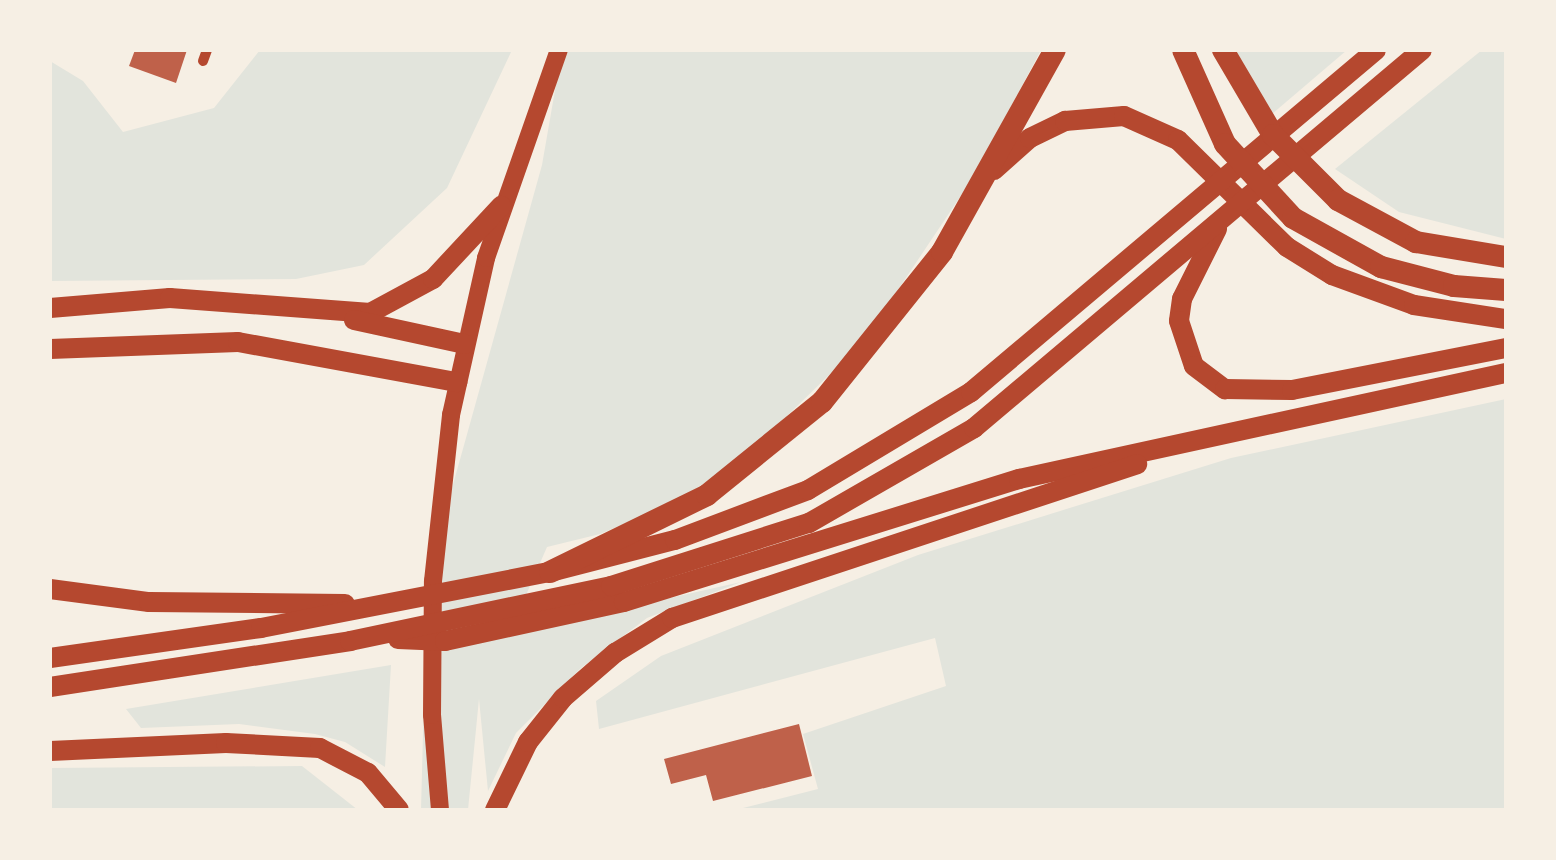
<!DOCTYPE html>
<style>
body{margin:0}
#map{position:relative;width:1556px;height:860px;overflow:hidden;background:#f6efe4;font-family:Poppins,sans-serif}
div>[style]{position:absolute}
.green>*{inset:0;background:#e2e4dc}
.building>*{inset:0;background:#bf614a}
.minor>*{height:10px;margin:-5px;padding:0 5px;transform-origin:5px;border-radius:5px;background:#b5482f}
.primary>*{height:18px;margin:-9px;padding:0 9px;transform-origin:9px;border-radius:9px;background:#b5482f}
.trunk>*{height:20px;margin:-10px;padding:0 10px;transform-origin:10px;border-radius:10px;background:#b5482f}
.motorway>*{height:22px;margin:-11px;padding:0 11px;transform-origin:11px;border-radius:11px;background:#b5482f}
span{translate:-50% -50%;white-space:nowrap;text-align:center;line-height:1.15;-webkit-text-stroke:10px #f6efe4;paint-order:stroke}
.frame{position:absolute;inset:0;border:52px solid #f6efe4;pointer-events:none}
</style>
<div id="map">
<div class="green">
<i style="clip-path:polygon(260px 50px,512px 50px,447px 188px,364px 265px,296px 279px,50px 281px,50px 61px,83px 81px,123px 132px,214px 108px)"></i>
<i style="clip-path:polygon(562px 50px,1041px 50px,974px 176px,863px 342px,755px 447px,681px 500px,600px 534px,547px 547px,509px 634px,741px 582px,647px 618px,581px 668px,516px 733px,488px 791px,479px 699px,468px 810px,421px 810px,427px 578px,542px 165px)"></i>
<i style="clip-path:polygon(1235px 50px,1347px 50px,1272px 114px)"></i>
<i style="clip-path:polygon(1482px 50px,1506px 50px,1506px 239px,1399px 212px,1335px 169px)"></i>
<i style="clip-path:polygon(1506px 399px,1506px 810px,735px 810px,818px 789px,803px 734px,946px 686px,935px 638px,599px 729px,596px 701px,661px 656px,918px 555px,1231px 458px)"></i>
<i style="clip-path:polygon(391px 665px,385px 767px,345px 742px,315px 734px,239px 724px,141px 728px,126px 709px)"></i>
<i style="clip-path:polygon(302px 766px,358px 810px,50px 810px,50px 768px)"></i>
</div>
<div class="building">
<i style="clip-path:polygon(135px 50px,187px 50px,176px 83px,129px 66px)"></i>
<i style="clip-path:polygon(799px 724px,812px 776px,713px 801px,706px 775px,671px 784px,664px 759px)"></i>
</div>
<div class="minor">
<i style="left:203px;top:61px;width:12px;rotate:-70deg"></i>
</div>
<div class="primary">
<i style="left:440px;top:810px;width:95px;rotate:-94.8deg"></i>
<i style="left:432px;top:715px;width:134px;rotate:-89.6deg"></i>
<i style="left:433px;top:581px;width:167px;rotate:-83.8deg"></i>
<i style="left:451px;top:415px;width:161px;rotate:-77.4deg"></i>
<i style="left:486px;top:258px;width:220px;rotate:-70.7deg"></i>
</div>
<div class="trunk">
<i style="left:994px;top:170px;width:48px;rotate:-41.6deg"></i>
<i style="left:1030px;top:138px;width:39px;rotate:-26deg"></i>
<i style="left:1065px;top:121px;width:59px;rotate:-4.8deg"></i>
<i style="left:1124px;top:116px;width:59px;rotate:24deg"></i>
<i style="left:1178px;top:140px;width:153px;rotate:44.5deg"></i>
<i style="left:1287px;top:247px;width:53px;rotate:31.9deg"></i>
<i style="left:1332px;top:275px;width:87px;rotate:20.1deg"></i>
<i style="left:1414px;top:305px;width:93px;rotate:8.7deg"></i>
<i style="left:1217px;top:229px;width:78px;rotate:116.6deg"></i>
<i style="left:1182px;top:299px;width:22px;rotate:98deg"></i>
<i style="left:1179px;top:321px;width:47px;rotate:71.6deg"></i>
<i style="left:1194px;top:366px;width:39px;rotate:37deg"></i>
<i style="left:1225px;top:389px;width:67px;rotate:0.9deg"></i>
<i style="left:1292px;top:390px;width:218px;rotate:-11.1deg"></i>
<i style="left:50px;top:308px;width:120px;rotate:-4.8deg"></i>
<i style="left:170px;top:298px;width:201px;rotate:4.3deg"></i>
<i style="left:370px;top:313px;width:72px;rotate:-28.4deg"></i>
<i style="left:433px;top:279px;width:100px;rotate:-47deg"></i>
<i style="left:354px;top:320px;width:113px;rotate:12.3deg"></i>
<i style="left:50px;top:349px;width:188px;rotate:-2.1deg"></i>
<i style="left:238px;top:342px;width:223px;rotate:10.4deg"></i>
<i style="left:50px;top:589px;width:100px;rotate:7.5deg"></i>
<i style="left:149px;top:602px;width:196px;rotate:0.6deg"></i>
<i style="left:398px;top:639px;width:47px;rotate:2.4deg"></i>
<i style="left:445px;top:641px;width:183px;rotate:-12.3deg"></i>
<i style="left:624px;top:602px;width:414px;rotate:-17.3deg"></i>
<i style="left:1019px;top:479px;width:498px;rotate:-12.3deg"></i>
<i style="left:50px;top:658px;width:213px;rotate:-8.1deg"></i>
<i style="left:261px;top:628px;width:294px;rotate:-11deg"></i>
<i style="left:550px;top:572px;width:129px;rotate:-14.4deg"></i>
<i style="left:675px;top:540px;width:142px;rotate:-20.6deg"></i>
<i style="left:808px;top:490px;width:190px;rotate:-31deg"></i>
<i style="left:971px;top:392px;width:530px;rotate:-40.18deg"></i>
<i style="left:50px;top:687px;width:304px;rotate:-8.7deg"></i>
<i style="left:350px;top:641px;width:267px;rotate:-11.9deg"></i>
<i style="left:611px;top:586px;width:208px;rotate:-17.7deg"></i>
<i style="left:809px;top:523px;width:190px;rotate:-29.9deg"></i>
<i style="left:974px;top:428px;width:586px;rotate:-40.16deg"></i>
<i style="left:50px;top:751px;width:176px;rotate:-2.6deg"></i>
<i style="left:226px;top:743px;width:94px;rotate:3deg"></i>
<i style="left:320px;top:748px;width:54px;rotate:27.5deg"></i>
<i style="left:368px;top:773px;width:48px;rotate:50deg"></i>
<i style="left:495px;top:810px;width:76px;rotate:-64.1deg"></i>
<i style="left:528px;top:742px;width:56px;rotate:-51.5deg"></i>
<i style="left:563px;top:698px;width:69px;rotate:-40.9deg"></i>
<i style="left:615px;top:653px;width:67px;rotate:-31.6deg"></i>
<i style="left:672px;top:618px;width:490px;rotate:-18.3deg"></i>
</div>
<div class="motorway">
<i style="left:1183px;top:50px;width:103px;rotate:65.9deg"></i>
<i style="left:1225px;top:144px;width:100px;rotate:47.4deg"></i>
<i style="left:1293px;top:218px;width:101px;rotate:29.1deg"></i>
<i style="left:1381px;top:267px;width:75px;rotate:14.6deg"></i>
<i style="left:1454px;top:286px;width:52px;rotate:4.4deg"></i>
<i style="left:1223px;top:50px;width:99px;rotate:59.5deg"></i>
<i style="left:1273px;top:135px;width:92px;rotate:45deg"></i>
<i style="left:1338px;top:200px;width:89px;rotate:28.3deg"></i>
<i style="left:1416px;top:242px;width:91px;rotate:9.5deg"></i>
<i style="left:550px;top:572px;width:175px;rotate:-26.1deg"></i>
<i style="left:707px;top:495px;width:148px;rotate:-39deg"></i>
<i style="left:822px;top:402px;width:192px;rotate:-51.3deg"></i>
<i style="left:942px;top:252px;width:231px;rotate:-60.8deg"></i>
</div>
<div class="frame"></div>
</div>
